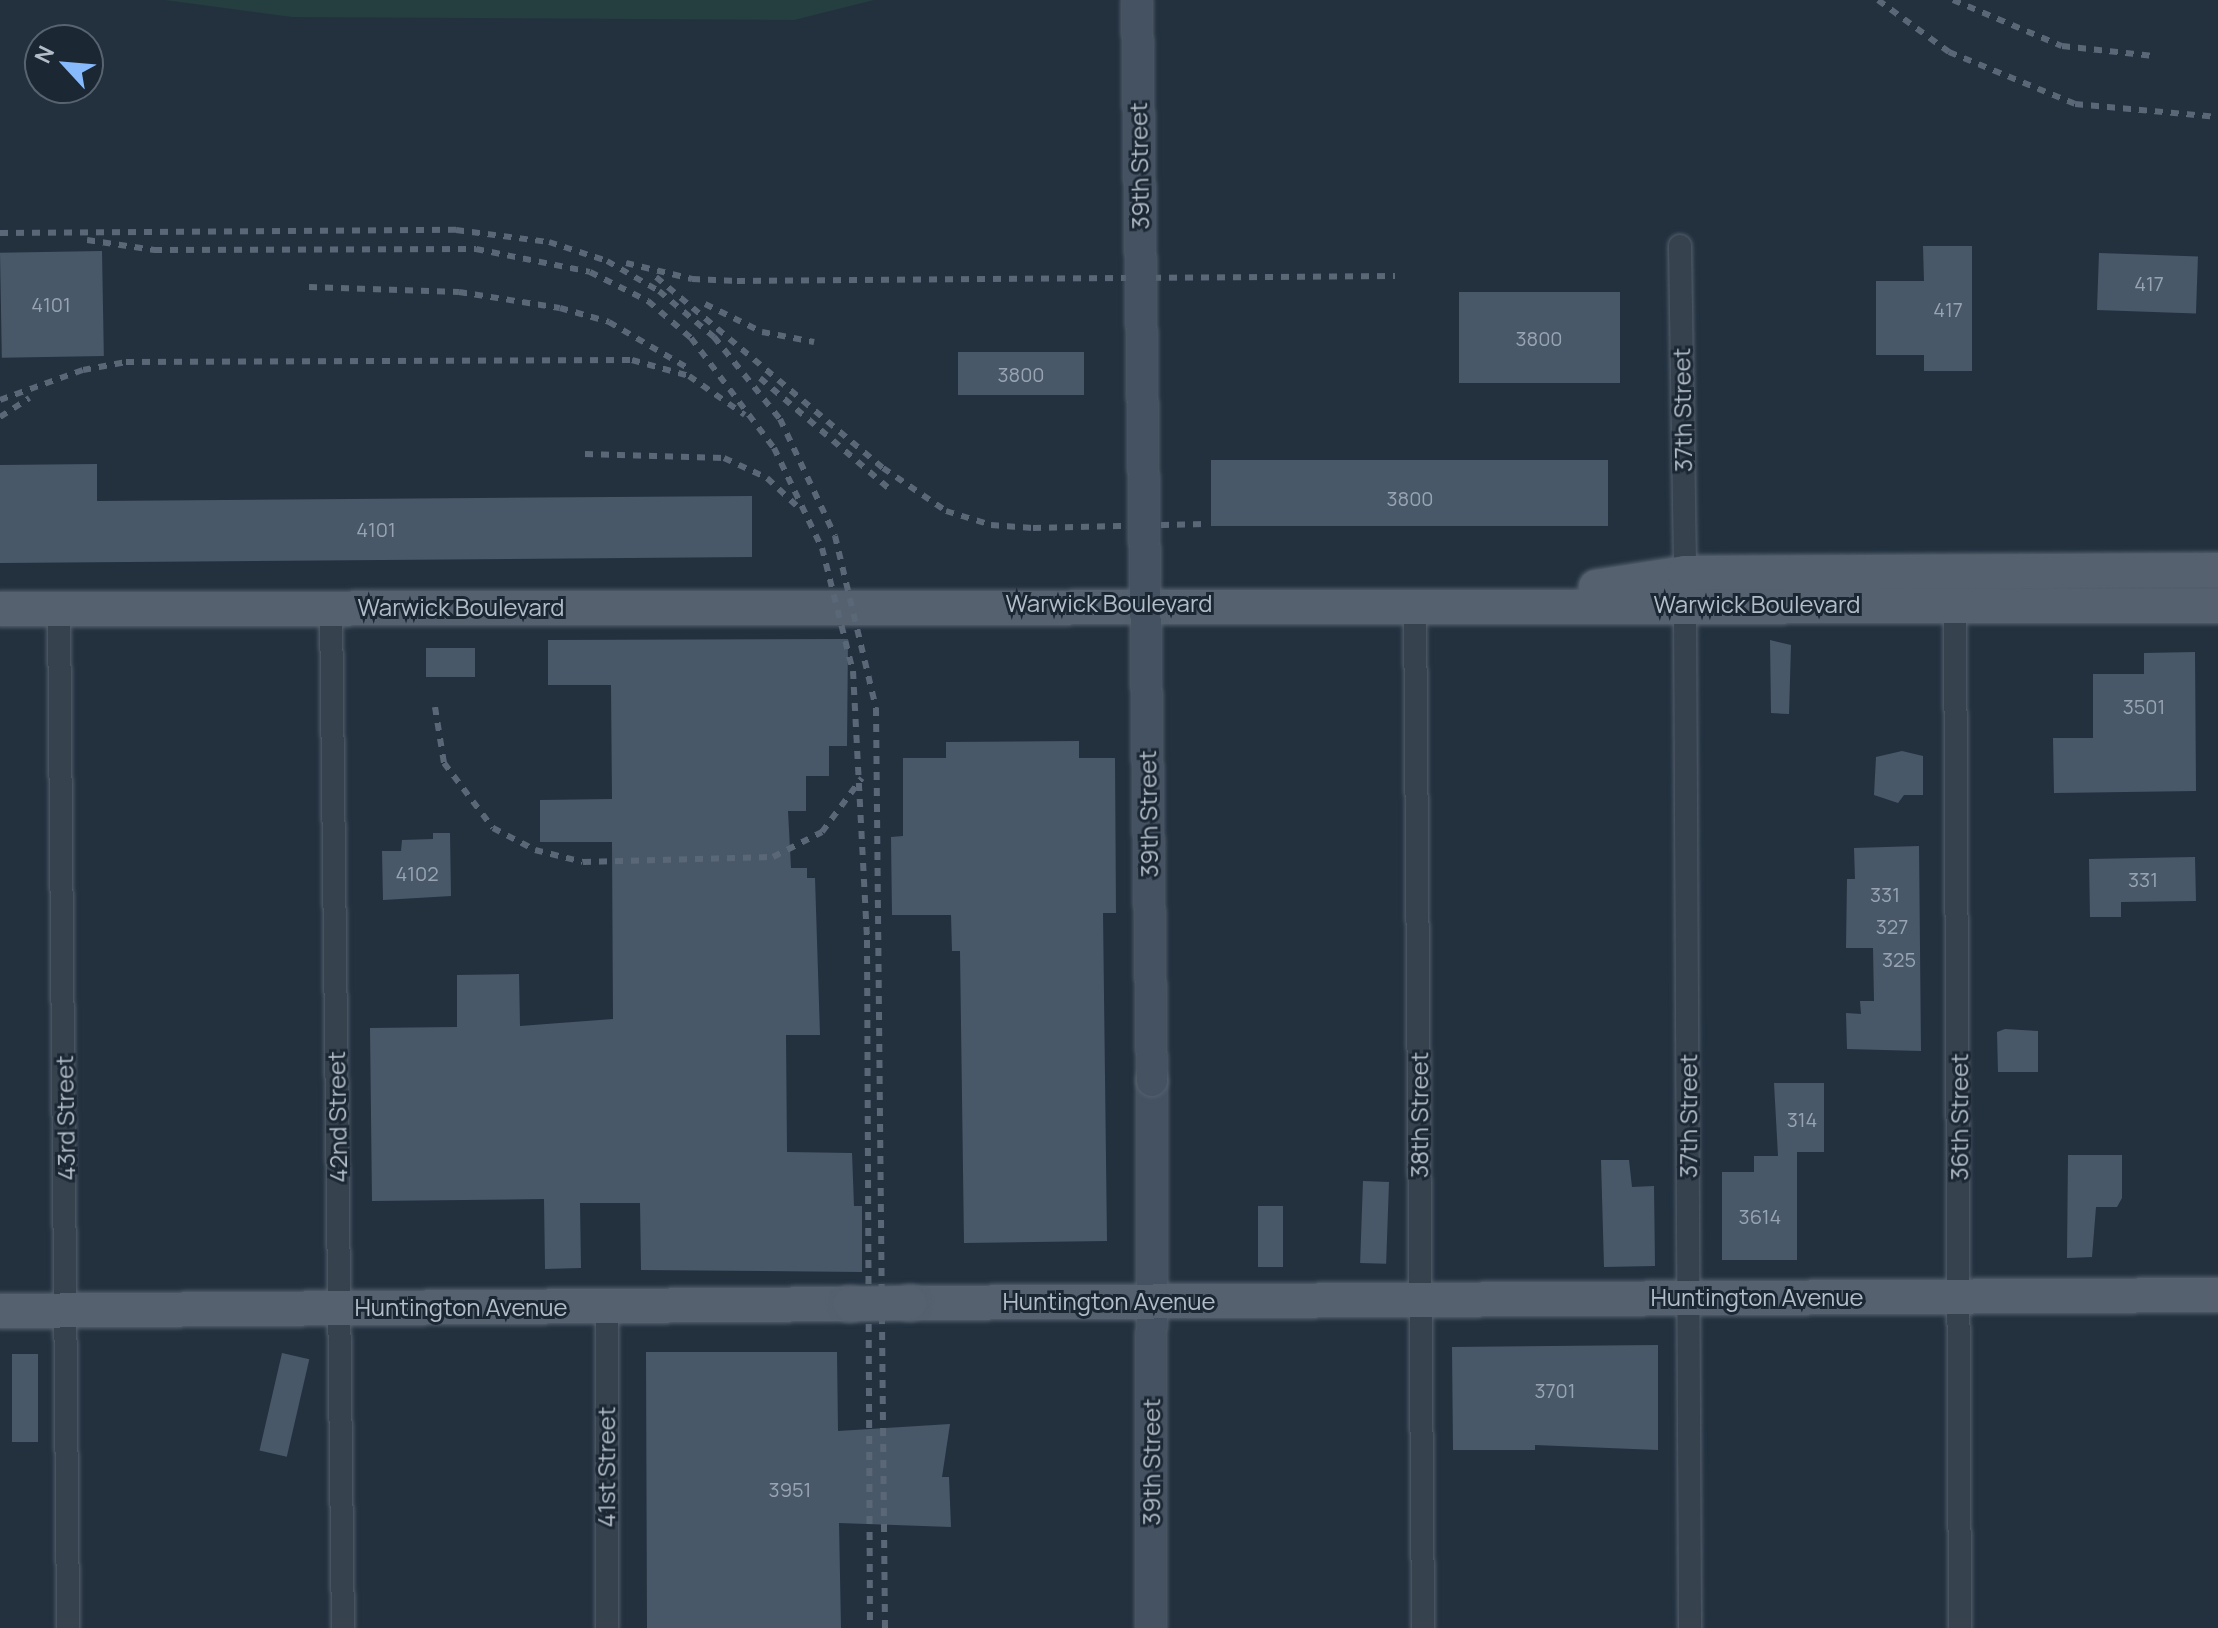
<!DOCTYPE html>
<style>
body{margin:0}
#map{position:relative;width:2218px;height:1628px;overflow:hidden;background:#23313f;font-family:Manrope,sans-serif}
div>[style]{position:absolute}
.green>*{inset:0;background:#253e40}
.building>*{inset:0;background:#495868;transform-origin:0 0}
.roads{filter:drop-shadow(0 0 2px #55606d) drop-shadow(0 0 2px #55606d)}
.street>*{height:22px;margin:-11px;padding:0 11px;transform-origin:11px;border-radius:11px;background:#37424f}
.secondary>*{height:30px;margin:-15px;padding:0 15px;transform-origin:15px;border-radius:15px;background:#455262}
.primary>*{height:34px;margin:-17px;padding:0 17px;transform-origin:17px;border-radius:17px;background:#55616f}
.rail>*{height:6px;margin-top:-3px;transform-origin:0;background:repeating-linear-gradient(90deg,#596776 0 8px,transparent 0 16px)}
.bridges{filter:drop-shadow(0 0 2px #55606d) drop-shadow(0 0 2px #55606d)}
.secondary-bridge>*{height:30px;margin:-15px;padding:0 15px;transform-origin:15px;border-radius:15px;background:#455262}
.primary-bridge>*{height:34px;margin:-17px;padding:0 17px;transform-origin:17px;border-radius:17px;background:#55616f}
span{translate:-50% -50%;white-space:nowrap;text-align:center;line-height:1.15;-webkit-text-stroke:6px #1c2734;paint-order:stroke}
.number-label{font-size:20px;color:#98a4b2}
.number-label span{-webkit-text-stroke-width:0}
.street-label{font-size:24px;color:#b3bdca}
.north{position:absolute;left:24px;top:24px;width:80px;height:80px;box-sizing:border-box;background:#1c2734;border:2px solid #586370;border-radius:50%;rotate:296deg;font-size:22px;font-weight:700;line-height:32px;text-align:center;color:#b3bdca}
.north::after{content:'';display:block;margin:auto;width:28px;height:36px;background:#87bafc;clip-path:polygon(50% 0,100% 100%,50% 72%,0 100%)}
</style>
<div id="map">
<div class="green">
<i style="clip-path:polygon(165px 0,874px 0,794px 20px,292px 17px)"></i>
</div>
<div class="building">
<i style="clip-path:polygon(1923px 246px,1972px 246px,1972px 371px,1924px 371px,1924px 355px,1876px 355px,1876px 281px,1924px 281px)"></i>
<i style="left:102px;top:251px;width:105px;height:102px;rotate:89deg"></i>
<i style="left:2099px;top:253px;width:99px;height:57px;rotate:2deg"></i>
<i style="left:1620px;top:292px;width:91px;height:161px;rotate:90deg"></i>
<i style="left:958px;top:352px;width:126px;height:43px"></i>
<i style="left:1608px;top:460px;width:66px;height:397px;rotate:90deg"></i>
<i style="clip-path:polygon(97px 464px,97px 501px,752px 496px,752px 557px,0 563px,0 465px)"></i>
<i style="clip-path:polygon(848px 639px,847px 746px,829px 746px,829px 776px,806px 776px,806px 811px,788px 811px,791px 868px,807px 868px,807px 878px,815px 878px,820px 1035px,786px 1035px,787px 1152px,852px 1153px,854px 1206px,862px 1206px,862px 1272px,641px 1270px,640px 1203px,580px 1203px,581px 1268px,545px 1269px,544px 1199px,372px 1201px,370px 1028px,457px 1027px,457px 975px,519px 974px,520px 1026px,613px 1019px,612px 842px,540px 842px,540px 800px,612px 799px,611px 685px,548px 685px,548px 640px)"></i>
<i style="clip-path:polygon(1770px 640px,1791px 645px,1789px 714px,1771px 713px)"></i>
<i style="left:426px;top:648px;width:49px;height:29px"></i>
<i style="clip-path:polygon(2195px 652px,2196px 791px,2054px 793px,2053px 738px,2093px 738px,2093px 674px,2144px 674px,2144px 653px)"></i>
<i style="clip-path:polygon(1079px 741px,1079px 758px,1115px 758px,1116px 913px,1103px 913px,1107px 1241px,964px 1243px,960px 951px,952px 951px,951px 915px,892px 915px,891px 837px,903px 836px,903px 758px,946px 758px,946px 742px)"></i>
<i style="clip-path:polygon(1902px 751px,1923px 756px,1923px 795px,1904px 795px,1898px 803px,1874px 795px,1876px 757px)"></i>
<i style="clip-path:polygon(433px 833px,450px 833px,451px 896px,383px 900px,382px 851px,401px 851px,402px 840px,433px 839px)"></i>
<i style="clip-path:polygon(1919px 846px,1921px 1051px,1847px 1049px,1846px 1013px,1861px 1014px,1860px 1001px,1874px 1001px,1873px 948px,1846px 948px,1847px 879px,1855px 879px,1854px 848px)"></i>
<i style="clip-path:polygon(2195px 857px,2196px 901px,2121px 902px,2121px 917px,2090px 917px,2089px 859px)"></i>
<i style="clip-path:polygon(2005px 1029px,2038px 1031px,2038px 1072px,1998px 1072px,1997px 1032px)"></i>
<i style="clip-path:polygon(1774px 1083px,1824px 1083px,1824px 1152px,1797px 1152px,1797px 1260px,1722px 1260px,1722px 1172px,1754px 1172px,1754px 1156px,1778px 1156px)"></i>
<i style="clip-path:polygon(2068px 1155px,2122px 1155px,2122px 1198px,2117px 1207px,2096px 1207px,2092px 1257px,2067px 1258px)"></i>
<i style="clip-path:polygon(1601px 1160px,1629px 1160px,1632px 1187px,1654px 1186px,1655px 1266px,1604px 1267px)"></i>
<i style="left:1363px;top:1181px;width:26px;height:82px;rotate:2deg"></i>
<i style="left:1258px;top:1206px;width:25px;height:61px"></i>
<i style="clip-path:polygon(1658px 1345px,1658px 1450px,1535px 1445px,1535px 1450px,1453px 1450px,1452px 1347px)"></i>
<i style="clip-path:polygon(646px 1352px,837px 1352px,838px 1431px,950px 1424px,942px 1477px,949px 1477px,951px 1527px,839px 1523px,841px 1628px,647px 1628px)"></i>
<i style="left:282px;top:1353px;width:28px;height:100px;rotate:13deg"></i>
<i style="left:12px;top:1354px;width:26px;height:88px"></i>
</div>
<div class="roads">
<div class="street">
<i style="left:1680px;top:246px;width:327px;rotate:89.1deg"></i>
<i style="left:1415px;top:603px;width:1025px;rotate:89.55deg"></i>
<i style="left:1685px;top:604px;width:1024px;rotate:89.72deg"></i>
<i style="left:1955px;top:606px;width:1022px;rotate:89.72deg"></i>
<i style="left:331px;top:607px;width:1021px;rotate:89.33deg"></i>
<i style="left:59px;top:608px;width:1020px;rotate:89.49deg"></i>
<i style="left:607px;top:1628px;width:322px;rotate:-90deg"></i>
</div>
<div class="secondary">
<i style="left:1151px;top:1628px;width:547px;rotate:-89.9deg"></i>
</div>
<div class="primary">
<i style="left:1596px;top:587px;width:90px;rotate:-8.9deg"></i>
<i style="left:1685px;top:573px;width:533px;rotate:-0.32deg"></i>
<i style="left:0;top:609px;width:2218px;rotate:-0.08deg"></i>
<i style="left:910px;top:1303px;width:1308px;rotate:-0.35deg"></i>
<i style="left:0;top:1311px;width:850px;rotate:-0.47deg"></i>
</div>
</div>
<div class="rail">
<i style="left:1878px;top:0;width:88px;rotate:36.2deg"></i>
<i style="left:1949px;top:52px;width:136px;rotate:22.4deg"></i>
<i style="left:2075px;top:104px;width:144px;rotate:5.2deg"></i>
<i style="left:1953px;top:0;width:118px;rotate:22.9deg"></i>
<i style="left:2062px;top:46px;width:92px;rotate:6.3deg"></i>
<i style="left:0;top:233px;width:456px;rotate:-0.4deg"></i>
<i style="left:456px;top:230px;width:94px;rotate:7.4deg"></i>
<i style="left:549px;top:242px;width:61px;rotate:18.1deg"></i>
<i style="left:607px;top:261px;width:60px;rotate:30deg"></i>
<i style="left:659px;top:291px;width:72px;rotate:39.9deg"></i>
<i style="left:714px;top:337px;width:105px;rotate:51.2deg"></i>
<i style="left:780px;top:419px;width:129px;rotate:64.8deg"></i>
<i style="left:835px;top:536px;width:177px;rotate:76.6deg"></i>
<i style="left:876px;top:708px;width:920px;rotate:89.44deg"></i>
<i style="left:87px;top:240px;width:68px;rotate:8.5deg"></i>
<i style="left:154px;top:250px;width:322px;rotate:-0.2deg"></i>
<i style="left:476px;top:249px;width:116px;rotate:11.4deg"></i>
<i style="left:590px;top:272px;width:65px;rotate:26.6deg"></i>
<i style="left:648px;top:301px;width:57px;rotate:40.7deg"></i>
<i style="left:691px;top:338px;width:138px;rotate:53deg"></i>
<i style="left:774px;top:448px;width:111px;rotate:64.4deg"></i>
<i style="left:822px;top:548px;width:127px;rotate:75.9deg"></i>
<i style="left:853px;top:671px;width:269px;rotate:87deg"></i>
<i style="left:867px;top:940px;width:688px;rotate:89.75deg"></i>
<i style="left:626px;top:263px;width:68px;rotate:13.6deg"></i>
<i style="left:692px;top:279px;width:45px;rotate:2.5deg"></i>
<i style="left:737px;top:281px;width:658px;rotate:-0.44deg"></i>
<i style="left:656px;top:277px;width:297px;rotate:40.1deg"></i>
<i style="left:883px;top:468px;width:76px;rotate:34.3deg"></i>
<i style="left:946px;top:511px;width:47px;rotate:17.3deg"></i>
<i style="left:991px;top:525px;width:42px;rotate:4.1deg"></i>
<i style="left:1033px;top:528px;width:173px;rotate:-1.3deg"></i>
<i style="left:309px;top:287px;width:150px;rotate:1.9deg"></i>
<i style="left:459px;top:292px;width:102px;rotate:9deg"></i>
<i style="left:560px;top:308px;width:51px;rotate:15.9deg"></i>
<i style="left:609px;top:322px;width:89px;rotate:30.3deg"></i>
<i style="left:705px;top:304px;width:64px;rotate:26.2deg"></i>
<i style="left:762px;top:332px;width:53px;rotate:10.9deg"></i>
<i style="left:760px;top:378px;width:175px;rotate:40.6deg"></i>
<i style="left:0;top:400px;width:88px;rotate:-19.9deg"></i>
<i style="left:83px;top:370px;width:44px;rotate:-10.5deg"></i>
<i style="left:126px;top:362px;width:506px;rotate:-0.23deg"></i>
<i style="left:632px;top:360px;width:59px;rotate:15.7deg"></i>
<i style="left:689px;top:376px;width:68px;rotate:34.9deg"></i>
<i style="left:0;top:417px;width:35px;rotate:-33deg"></i>
<i style="left:585px;top:454px;width:139px;rotate:1.6deg"></i>
<i style="left:724px;top:458px;width:47px;rotate:24.9deg"></i>
<i style="left:767px;top:478px;width:42px;rotate:43.1deg"></i>
<i style="left:435px;top:707px;width:57px;rotate:80.9deg"></i>
<i style="left:444px;top:763px;width:81px;rotate:53deg"></i>
<i style="left:493px;top:828px;width:47px;rotate:27.6deg"></i>
<i style="left:535px;top:850px;width:49px;rotate:14deg"></i>
<i style="left:583px;top:862px;width:190px;rotate:-1.5deg"></i>
<i style="left:773px;top:857px;width:55px;rotate:-27deg"></i>
<i style="left:822px;top:832px;width:67px;rotate:-53.5deg"></i>
</div>
<div class="bridges">
<div class="secondary-bridge">
<i style="left:1137px;top:0;width:1081px;rotate:89.21deg"></i>
</div>
<div class="primary-bridge">
<i style="left:850px;top:1304px;width:60px;rotate:-1deg"></i>
</div>
</div>
<div class="number-label">
<span style="left:2149px;top:283px">417</span>
<span style="left:51px;top:304px">4101</span>
<span style="left:1948px;top:309px">417</span>
<span style="left:1539px;top:338px">3800</span>
<span style="left:1021px;top:374px">3800</span>
<span style="left:1410px;top:498px">3800</span>
<span style="left:376px;top:529px">4101</span>
<span style="left:2144px;top:706px">3501</span>
<span style="left:417px;top:873px">4102</span>
<span style="left:2143px;top:879px">331</span>
<span style="left:1885px;top:894px">331</span>
<span style="left:1892px;top:926px">327</span>
<span style="left:1899px;top:959px">325</span>
<span style="left:1802px;top:1119px">314</span>
<span style="left:1760px;top:1216px">3614</span>
<span style="left:1555px;top:1390px">3701</span>
<span style="left:790px;top:1489px">3951</span>
</div>
<div class="street-label">
<span style="left:1139px;top:166px;rotate:-91deg">39th Street</span>
<span style="left:1682px;top:410px;rotate:-91deg">37th Street</span>
<span style="left:1109px;top:603px">Warwick Boulevard</span>
<span style="left:1757px;top:604px">Warwick Boulevard</span>
<span style="left:461px;top:607px">Warwick Boulevard</span>
<span style="left:1148px;top:814px;rotate:-91deg">39th Street</span>
<span style="left:1419px;top:1115px;rotate:-90deg">38th Street</span>
<span style="left:1688px;top:1116px;rotate:-90deg">37th Street</span>
<span style="left:337px;top:1117px;rotate:-91deg">42nd Street</span>
<span style="left:1959px;top:1117px;rotate:-90deg">36th Street</span>
<span style="left:65px;top:1118px;rotate:-91deg">43rd Street</span>
<span style="left:1757px;top:1297px">Huntington Avenue</span>
<span style="left:1109px;top:1301px">Huntington Avenue</span>
<span style="left:461px;top:1307px">Huntington Avenue</span>
<span style="left:1151px;top:1462px;rotate:-90deg">39th Street</span>
<span style="left:606px;top:1467px;rotate:-90deg">41st Street</span>
</div>
<div class="north">N</div>
</div>
